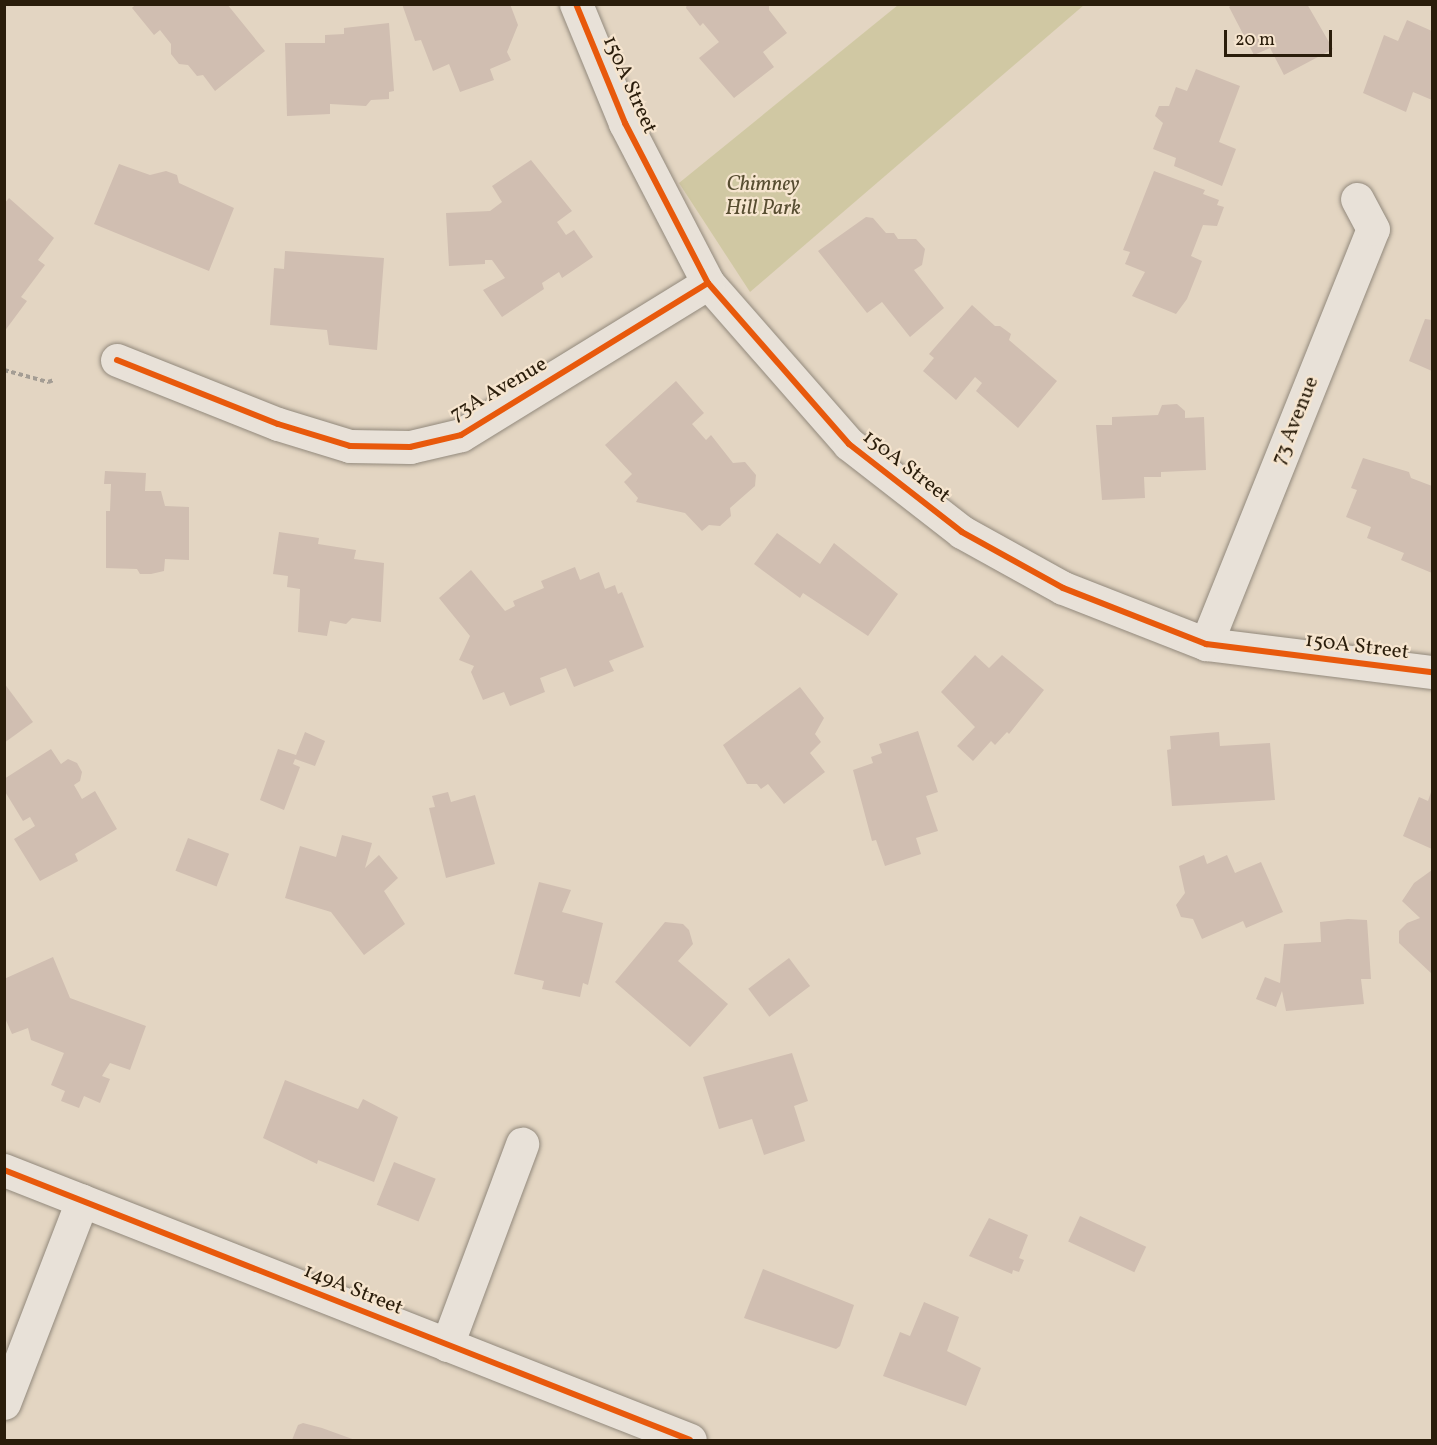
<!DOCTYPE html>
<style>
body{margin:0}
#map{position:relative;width:1437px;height:1445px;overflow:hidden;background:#e3d5c2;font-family:Vollkorn,serif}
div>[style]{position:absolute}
.green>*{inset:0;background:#d0c8a3}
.building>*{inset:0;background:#d0beb1;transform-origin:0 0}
.path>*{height:4px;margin-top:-2px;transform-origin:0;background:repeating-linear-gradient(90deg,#a49d94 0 4.5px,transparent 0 7.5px)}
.roads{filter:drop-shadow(0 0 2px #92897c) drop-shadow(0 0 2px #92897c)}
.street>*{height:33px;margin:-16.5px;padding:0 16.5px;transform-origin:16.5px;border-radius:16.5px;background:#e8e1d8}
.cycleway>*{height:6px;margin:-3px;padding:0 3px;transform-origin:3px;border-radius:3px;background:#e8590c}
span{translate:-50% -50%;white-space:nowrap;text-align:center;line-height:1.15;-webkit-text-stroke:4.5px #f6e5cf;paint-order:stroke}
.street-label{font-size:21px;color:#2a1d0b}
.park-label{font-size:21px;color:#574d31;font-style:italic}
.frame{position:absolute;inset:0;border:6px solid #2a1d0b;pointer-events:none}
.scale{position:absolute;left:1224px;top:30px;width:108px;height:27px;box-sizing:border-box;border:3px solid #2a1d0b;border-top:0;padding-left:8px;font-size:18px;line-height:21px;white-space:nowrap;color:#2a1d0b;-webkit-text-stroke:4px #f6e5cf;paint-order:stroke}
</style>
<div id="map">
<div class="green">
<i style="clip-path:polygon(898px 5px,1084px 5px,750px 292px,679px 183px)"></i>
</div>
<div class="building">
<i style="clip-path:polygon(136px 4px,227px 4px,265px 51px,215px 91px,203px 75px,197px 76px,188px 65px,179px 64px,171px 54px,171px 44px,160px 30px,154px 35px,132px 8px)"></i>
<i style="clip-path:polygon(402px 4px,510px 4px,518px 25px,507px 52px,511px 60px,490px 69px,494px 80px,460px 92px,449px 64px,433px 71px,421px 40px,415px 41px)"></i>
<i style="clip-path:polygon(687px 4px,769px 4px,769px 10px,787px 33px,763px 52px,774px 67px,734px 98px,699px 58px,719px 42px,703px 23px,700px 26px,686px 8px)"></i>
<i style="clip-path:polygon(1233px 4px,1307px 4px,1333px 49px,1284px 75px,1270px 48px,1254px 55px,1229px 7px)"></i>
<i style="clip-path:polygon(1407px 20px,1432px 31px,1432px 100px,1413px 92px,1406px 112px,1363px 93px,1384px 35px,1398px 41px)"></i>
<i style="clip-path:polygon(389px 23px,394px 91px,389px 92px,389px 99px,371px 100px,366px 106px,330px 104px,330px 114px,287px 116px,285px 43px,325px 43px,325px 35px,344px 34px,344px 28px)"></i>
<i style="clip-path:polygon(1196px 69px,1240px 86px,1219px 142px,1236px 149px,1222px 186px,1174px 166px,1176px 158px,1153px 149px,1163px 123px,1155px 116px,1159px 106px,1169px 106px,1176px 87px,1187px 91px)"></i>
<i style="clip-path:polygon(531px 160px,572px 211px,557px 222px,566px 235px,574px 230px,593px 257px,562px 278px,559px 272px,542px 283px,544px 289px,502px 317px,483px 290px,505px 278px,492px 260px,485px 260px,485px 264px,449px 266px,446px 213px,490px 211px,502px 202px,492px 186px)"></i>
<i style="clip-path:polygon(119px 164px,150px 175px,166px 171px,177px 175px,179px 183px,234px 208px,209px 271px,94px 224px)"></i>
<i style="clip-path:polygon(1154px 171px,1205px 190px,1203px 194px,1219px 200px,1217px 205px,1224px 207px,1217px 226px,1203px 225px,1191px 256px,1202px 261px,1187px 299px,1176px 314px,1132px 296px,1145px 272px,1125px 264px,1130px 252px,1123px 250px)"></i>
<i style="clip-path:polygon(9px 198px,54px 238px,38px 260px,45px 265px,21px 297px,27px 301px,4px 332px,4px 204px)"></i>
<i style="clip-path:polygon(866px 217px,873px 218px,886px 233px,894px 233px,898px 239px,916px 239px,925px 249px,922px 265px,914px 270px,944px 308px,910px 337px,882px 302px,867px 313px,818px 251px)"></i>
<i style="clip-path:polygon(285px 251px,384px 258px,377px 350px,329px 345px,327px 330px,270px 325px,274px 268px,284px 269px)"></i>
<i style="clip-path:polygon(972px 305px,995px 326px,1000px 326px,1011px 334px,1009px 340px,1057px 381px,1018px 428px,976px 391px,982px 383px,975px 377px,956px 400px,923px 371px,934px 358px,929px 354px)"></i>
<i style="clip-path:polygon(1425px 319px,1432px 320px,1432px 371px,1409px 361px)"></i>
<i style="clip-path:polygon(676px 381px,704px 413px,692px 424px,706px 440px,711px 435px,733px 463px,745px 462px,756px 475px,755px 486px,730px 508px,731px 516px,720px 526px,709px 525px,702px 531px,685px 513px,636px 502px,638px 498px,624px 482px,632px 474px,605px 445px)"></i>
<i style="clip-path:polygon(1177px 404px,1185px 411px,1185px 418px,1204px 417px,1206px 470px,1161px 472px,1161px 477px,1144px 477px,1145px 498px,1102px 500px,1096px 425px,1112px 425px,1112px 417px,1158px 415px,1162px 405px)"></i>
<i style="clip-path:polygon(1363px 458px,1409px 472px,1411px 478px,1432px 486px,1432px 573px,1401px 560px,1404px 553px,1367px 538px,1371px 527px,1346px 517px,1357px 490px,1351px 488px)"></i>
<i style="clip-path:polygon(105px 471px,146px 473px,145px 491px,161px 491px,165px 506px,189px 507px,189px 560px,165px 559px,164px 571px,151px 574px,140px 574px,137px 569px,106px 568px,106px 511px,110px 511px,111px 484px,104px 484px)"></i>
<i style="clip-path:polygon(279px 532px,319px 538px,318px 544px,356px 550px,354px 559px,384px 563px,381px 622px,352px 618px,346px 624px,330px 621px,327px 636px,298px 632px,300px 589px,287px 587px,288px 576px,273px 574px)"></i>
<i style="clip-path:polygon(777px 533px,820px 564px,834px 543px,898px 594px,868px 636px,803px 593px,800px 598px,754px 564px)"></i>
<i style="clip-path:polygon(575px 567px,580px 580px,599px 572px,605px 589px,615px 585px,618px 594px,622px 592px,644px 647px,609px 661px,614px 671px,574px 687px,566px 668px,540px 678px,545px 692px,510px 706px,504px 692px,483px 700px,471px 672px,474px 666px,459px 660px,470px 636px,439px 598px,471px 570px,505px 611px,515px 606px,513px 601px,544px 588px,541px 581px)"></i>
<i style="clip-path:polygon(975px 655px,989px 668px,1002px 655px,1044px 690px,1009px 734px,1007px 732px,995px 745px,991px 741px,973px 761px,957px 746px,975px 727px,941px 692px)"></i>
<i style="clip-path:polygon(4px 683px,33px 722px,4px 743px)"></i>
<i style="clip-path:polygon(800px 687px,824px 718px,815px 734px,821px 742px,810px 753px,825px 772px,784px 804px,768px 784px,761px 789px,757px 784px,747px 784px,723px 745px)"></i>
<i style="clip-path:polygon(918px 731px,938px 792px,926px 796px,938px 831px,916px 838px,921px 854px,885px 866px,876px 840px,872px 841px,853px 770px,873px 763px,871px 757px,882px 753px,879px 744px)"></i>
<i style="clip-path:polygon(305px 732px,325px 741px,315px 766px,295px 759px,293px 764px,300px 767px,284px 810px,260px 800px,278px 749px,296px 755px)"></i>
<i style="clip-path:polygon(1219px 732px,1220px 746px,1270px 743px,1275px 800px,1172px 806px,1167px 750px,1171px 749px,1170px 736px)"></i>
<i style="clip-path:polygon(51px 749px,61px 764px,68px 759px,77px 763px,82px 772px,80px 781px,74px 785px,82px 799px,95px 791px,117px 829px,75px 854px,78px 861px,40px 881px,14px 839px,35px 826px,30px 817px,23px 821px,4px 790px,4px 779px)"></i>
<i style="clip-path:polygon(1432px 789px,1432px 849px,1403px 836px,1419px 797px,1428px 801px)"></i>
<i style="clip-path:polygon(448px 792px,451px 802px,475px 795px,495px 864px,446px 878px,429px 808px,435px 807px,432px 796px)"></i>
<i style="clip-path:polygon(342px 835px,372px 843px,365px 868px,379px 855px,398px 878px,384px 891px,405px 924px,364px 955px,331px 912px,285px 898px,300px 846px,336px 857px)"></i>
<i style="left:188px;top:838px;width:44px;height:35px;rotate:21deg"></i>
<i style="clip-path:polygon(1204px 855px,1207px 864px,1227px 855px,1235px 873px,1261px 862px,1283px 912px,1246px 928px,1243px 921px,1202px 939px,1193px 919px,1181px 917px,1176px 905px,1185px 893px,1179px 866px)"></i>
<i style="clip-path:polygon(1432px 870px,1432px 974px,1399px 943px,1399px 931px,1407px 923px,1420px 918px,1402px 901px,1414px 883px)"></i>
<i style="clip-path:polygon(539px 882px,571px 890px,562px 912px,603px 923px,588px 985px,583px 983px,580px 997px,542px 989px,544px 981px,514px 974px)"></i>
<i style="clip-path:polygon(1348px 919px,1367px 920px,1371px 979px,1361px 979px,1364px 1004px,1286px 1011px,1282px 991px,1276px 1007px,1256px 999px,1265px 977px,1280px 983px,1284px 944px,1321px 942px,1320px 922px)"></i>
<i style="clip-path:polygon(665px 922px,683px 924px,689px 930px,693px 944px,678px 961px,728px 1004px,690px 1047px,615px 982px)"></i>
<i style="clip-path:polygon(53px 957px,70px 998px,146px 1026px,130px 1070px,110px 1063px,102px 1076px,110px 1079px,100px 1103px,84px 1096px,79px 1108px,61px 1101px,65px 1091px,51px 1085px,64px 1053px,31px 1040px,28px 1028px,12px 1034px,4px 1016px,4px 979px)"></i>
<i style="left:789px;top:958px;width:35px;height:51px;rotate:53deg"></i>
<i style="clip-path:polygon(792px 1053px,808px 1101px,794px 1106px,805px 1141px,764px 1155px,752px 1119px,719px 1129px,703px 1077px)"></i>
<i style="clip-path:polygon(285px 1080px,358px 1109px,363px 1099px,398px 1117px,374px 1182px,318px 1160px,317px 1164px,263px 1138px)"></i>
<i style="left:394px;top:1162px;width:45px;height:46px;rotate:22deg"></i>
<i style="left:1080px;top:1216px;width:73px;height:28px;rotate:25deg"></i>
<i style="clip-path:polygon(989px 1218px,1028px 1235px,1019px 1258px,1024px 1260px,1019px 1272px,1013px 1270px,1012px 1274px,969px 1256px)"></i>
<i style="clip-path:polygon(763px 1269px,854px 1305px,840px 1346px,836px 1349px,744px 1318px)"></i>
<i style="clip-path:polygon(924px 1302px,959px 1317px,947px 1351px,981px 1368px,966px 1406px,883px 1376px,900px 1332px,910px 1336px)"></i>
<i style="clip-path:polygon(303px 1423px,322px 1428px,355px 1440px,292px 1440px,298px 1425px)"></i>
</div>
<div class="path">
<i style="left:4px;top:370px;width:46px;rotate:15.3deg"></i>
<i style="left:48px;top:382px;width:6px;rotate:-18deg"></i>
</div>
<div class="roads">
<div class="street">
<i style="left:576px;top:4px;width:129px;rotate:67.6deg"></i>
<i style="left:625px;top:123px;width:180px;rotate:62.6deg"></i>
<i style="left:708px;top:283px;width:214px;rotate:48.8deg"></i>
<i style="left:849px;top:444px;width:143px;rotate:37.9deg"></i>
<i style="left:962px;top:532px;width:115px;rotate:29deg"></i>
<i style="left:1063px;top:588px;width:154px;rotate:21.4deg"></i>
<i style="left:1206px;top:644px;width:228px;rotate:7.1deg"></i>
<i style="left:117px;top:360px;width:173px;rotate:21.7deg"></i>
<i style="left:278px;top:424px;width:75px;rotate:17deg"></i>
<i style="left:350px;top:446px;width:60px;rotate:1deg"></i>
<i style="left:410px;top:447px;width:52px;rotate:-13.2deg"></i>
<i style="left:461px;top:435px;width:290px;rotate:-31.6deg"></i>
<i style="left:1206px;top:644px;width:447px;rotate:-68.1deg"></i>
<i style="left:1373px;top:229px;width:34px;rotate:-118deg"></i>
<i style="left:4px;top:1170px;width:737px;rotate:21.48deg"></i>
<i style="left:447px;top:1345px;width:215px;rotate:-69.5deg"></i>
<i style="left:4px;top:1403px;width:217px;rotate:-68.9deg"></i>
</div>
</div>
<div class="cycleway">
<i style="left:576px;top:4px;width:129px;rotate:67.6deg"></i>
<i style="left:625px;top:123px;width:180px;rotate:62.6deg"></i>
<i style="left:708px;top:283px;width:214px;rotate:48.8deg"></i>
<i style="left:849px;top:444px;width:143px;rotate:37.9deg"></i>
<i style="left:962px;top:532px;width:115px;rotate:29deg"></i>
<i style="left:1063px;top:588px;width:154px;rotate:21.4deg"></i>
<i style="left:1206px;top:644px;width:228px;rotate:7.1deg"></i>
<i style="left:117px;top:360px;width:173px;rotate:21.7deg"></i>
<i style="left:278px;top:424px;width:75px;rotate:17deg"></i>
<i style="left:350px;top:446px;width:60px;rotate:1deg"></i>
<i style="left:410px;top:447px;width:52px;rotate:-13.2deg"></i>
<i style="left:461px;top:435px;width:290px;rotate:-31.6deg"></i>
<i style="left:4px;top:1170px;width:737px;rotate:21.48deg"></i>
</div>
<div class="street-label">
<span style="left:629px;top:85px;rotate:66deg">150A Street</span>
<span style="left:499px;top:390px;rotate:-30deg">73A Avenue</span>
<span style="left:1296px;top:421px;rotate:-68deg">73 Avenue</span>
<span style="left:906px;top:467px;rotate:38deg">150A Street</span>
<span style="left:1357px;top:647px;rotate:7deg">150A Street</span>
<span style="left:353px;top:1290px;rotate:22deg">149A Street</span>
</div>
<div class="park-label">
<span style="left:763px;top:197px">Chimney<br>Hill Park</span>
</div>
<div class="frame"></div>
<div class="scale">20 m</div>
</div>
